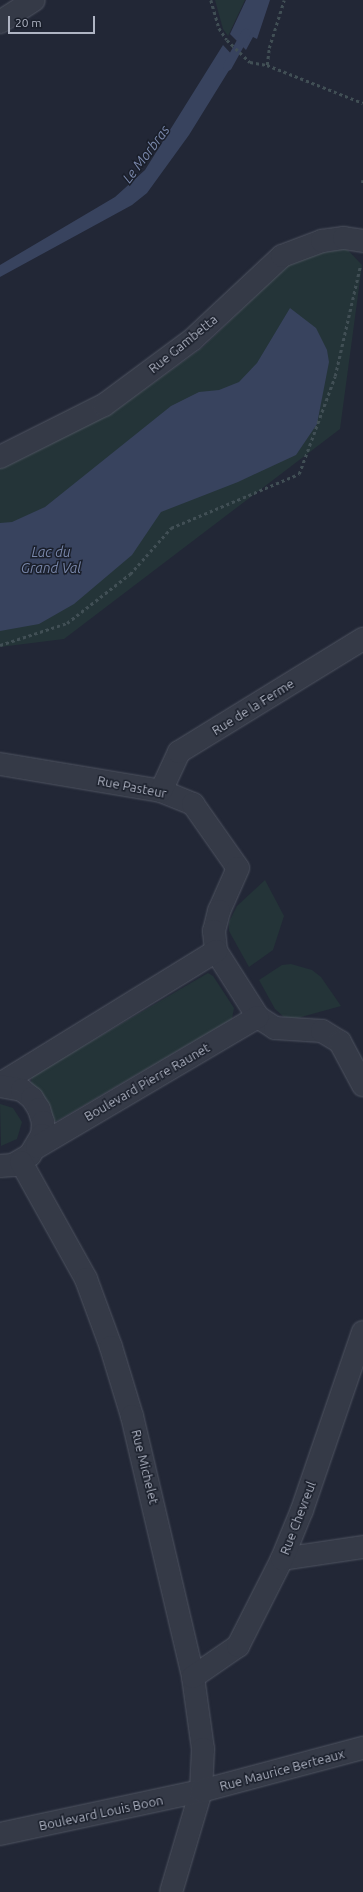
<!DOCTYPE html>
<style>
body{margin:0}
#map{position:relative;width:363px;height:1892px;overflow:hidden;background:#222736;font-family:Ubuntu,sans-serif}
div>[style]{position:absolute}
.green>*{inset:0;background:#243438}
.water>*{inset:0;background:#38435e}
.stream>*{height:9px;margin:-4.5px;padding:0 4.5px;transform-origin:4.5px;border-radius:4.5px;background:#38435e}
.path>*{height:2.5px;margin-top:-1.25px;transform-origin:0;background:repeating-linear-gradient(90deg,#414f55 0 3px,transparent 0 6px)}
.roads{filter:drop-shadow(0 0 1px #4f5461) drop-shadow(0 0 1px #4f5461)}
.minor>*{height:22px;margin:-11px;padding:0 11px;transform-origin:11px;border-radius:11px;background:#353a47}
span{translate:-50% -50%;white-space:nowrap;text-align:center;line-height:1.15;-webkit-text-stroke:3px #1a1f2b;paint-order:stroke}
.street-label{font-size:13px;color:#afb4c3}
.water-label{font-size:14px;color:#7987aa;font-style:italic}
.scale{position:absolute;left:8px;top:16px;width:87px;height:18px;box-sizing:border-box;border:2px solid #afb4c3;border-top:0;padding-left:5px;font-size:12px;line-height:14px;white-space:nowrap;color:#afb4c3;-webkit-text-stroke:3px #1a1f2b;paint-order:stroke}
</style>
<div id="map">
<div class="green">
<i style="clip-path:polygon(215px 0,245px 0,228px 36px,223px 29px)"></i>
<i style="clip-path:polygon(344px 246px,362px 265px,340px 429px,64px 639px,0 647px,0 468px,115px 411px,203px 347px,288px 265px,321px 248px)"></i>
<i style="clip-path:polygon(265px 880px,284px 916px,273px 950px,249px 967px,229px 931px,229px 922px,237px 906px)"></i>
<i style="clip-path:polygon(291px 964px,312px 970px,321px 977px,341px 1006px,294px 1019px,284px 1017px,275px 1009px,259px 980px,282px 965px)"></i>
<i style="clip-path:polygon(208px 973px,213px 976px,234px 1008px,232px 1019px,57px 1121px,53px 1121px,31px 1084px,32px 1076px)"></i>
<i style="clip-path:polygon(0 1104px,13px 1108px,22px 1122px,17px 1139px,1px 1146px)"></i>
</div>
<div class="water">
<i style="clip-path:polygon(246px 0,270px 0,257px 39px,253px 37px,246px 50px,230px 34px)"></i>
<i style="clip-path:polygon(223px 45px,236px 59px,189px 135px,147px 193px,132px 205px,0 277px,0 265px,115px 197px,145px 170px)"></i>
<i style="clip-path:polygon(290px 308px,316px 328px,327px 350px,329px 362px,317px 424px,296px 455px,238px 482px,161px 512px,132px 555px,74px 604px,39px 624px,0 631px,0 523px,12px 522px,45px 507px,171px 406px,199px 392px,219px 390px,239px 382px,257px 363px)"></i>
</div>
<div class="stream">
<i style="left:227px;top:66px;width:38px;rotate:-61deg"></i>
</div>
<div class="path">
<i style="left:211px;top:0;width:29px;rotate:74deg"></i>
<i style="left:219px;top:28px;width:14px;rotate:56deg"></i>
<i style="left:227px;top:40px;width:32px;rotate:44deg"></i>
<i style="left:250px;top:62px;width:17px;rotate:10deg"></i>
<i style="left:267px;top:65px;width:103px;rotate:21.6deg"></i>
<i style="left:267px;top:65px;width:17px;rotate:-83deg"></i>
<i style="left:269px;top:48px;width:50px;rotate:-72.6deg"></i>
<i style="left:363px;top:180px;width:4px;rotate:90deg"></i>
<i style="left:0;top:645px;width:71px;rotate:-18.2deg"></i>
<i style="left:67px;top:623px;width:80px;rotate:-37.9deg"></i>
<i style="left:130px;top:574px;width:62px;rotate:-48.3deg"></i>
<i style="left:171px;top:528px;width:139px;rotate:-22.9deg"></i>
<i style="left:299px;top:474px;width:104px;rotate:-69.8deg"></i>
<i style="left:335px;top:376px;width:112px;rotate:-77.1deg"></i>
</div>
<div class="roads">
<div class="minor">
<i style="left:0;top:22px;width:40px;rotate:-32.9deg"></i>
<i style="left:0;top:457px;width:116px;rotate:-26.6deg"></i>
<i style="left:104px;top:405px;width:109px;rotate:-36.5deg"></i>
<i style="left:192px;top:340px;width:123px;rotate:-43deg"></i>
<i style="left:282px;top:256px;width:43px;rotate:-20.6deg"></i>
<i style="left:322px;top:241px;width:22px;rotate:-8deg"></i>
<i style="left:344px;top:238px;width:19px;rotate:9deg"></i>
<i style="left:0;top:764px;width:163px;rotate:9.5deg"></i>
<i style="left:161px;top:791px;width:35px;rotate:22deg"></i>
<i style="left:193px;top:804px;width:78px;rotate:54.9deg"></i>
<i style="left:238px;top:868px;width:47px;rotate:113.8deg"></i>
<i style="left:219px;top:911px;width:21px;rotate:104deg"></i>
<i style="left:214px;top:931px;width:20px;rotate:84deg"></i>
<i style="left:216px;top:951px;width:78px;rotate:57.5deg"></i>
<i style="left:258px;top:1017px;width:20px;rotate:33deg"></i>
<i style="left:275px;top:1028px;width:47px;rotate:3.7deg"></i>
<i style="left:322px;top:1031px;width:21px;rotate:31deg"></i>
<i style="left:340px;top:1042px;width:49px;rotate:61.9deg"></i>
<i style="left:161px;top:791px;width:43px;rotate:-65.2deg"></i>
<i style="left:179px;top:752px;width:216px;rotate:-31.6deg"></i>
<i style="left:0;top:1084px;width:254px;rotate:-31.6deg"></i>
<i style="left:0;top:1086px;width:22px;rotate:10deg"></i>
<i style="left:22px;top:1090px;width:13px;rotate:39deg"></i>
<i style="left:32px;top:1098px;width:13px;rotate:58deg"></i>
<i style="left:39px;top:1109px;width:14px;rotate:73deg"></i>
<i style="left:43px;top:1122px;width:13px;rotate:94deg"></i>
<i style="left:42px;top:1135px;width:23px;rotate:121deg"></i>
<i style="left:30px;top:1155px;width:20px;rotate:150deg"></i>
<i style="left:13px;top:1165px;width:13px;rotate:176deg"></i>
<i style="left:37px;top:1147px;width:256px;rotate:-30.5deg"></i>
<i style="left:21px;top:1162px;width:134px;rotate:60.9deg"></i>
<i style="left:86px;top:1279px;width:72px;rotate:69.8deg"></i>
<i style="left:111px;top:1347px;width:72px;rotate:73.1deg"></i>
<i style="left:132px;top:1416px;width:268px;rotate:76.8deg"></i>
<i style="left:193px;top:1677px;width:73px;rotate:82.1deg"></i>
<i style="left:203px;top:1749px;width:42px;rotate:92.7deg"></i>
<i style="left:201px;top:1791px;width:105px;rotate:106.5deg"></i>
<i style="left:282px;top:1559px;width:82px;rotate:-8.4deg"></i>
<i style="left:193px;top:1677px;width:55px;rotate:-34.6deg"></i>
<i style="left:238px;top:1646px;width:97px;rotate:-63.2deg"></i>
<i style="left:282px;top:1559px;width:53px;rotate:-67.8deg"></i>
<i style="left:302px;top:1510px;width:188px;rotate:-71.1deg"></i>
<i style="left:0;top:1834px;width:206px;rotate:-12.1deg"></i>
<i style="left:201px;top:1791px;width:168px;rotate:-14.9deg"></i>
</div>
</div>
<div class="street-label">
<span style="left:183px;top:344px;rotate:-39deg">Rue Gambetta</span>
<span style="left:253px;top:707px;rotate:-32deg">Rue de la Ferme</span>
<span style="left:132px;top:787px;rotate:11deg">Rue Pasteur</span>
<span style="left:147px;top:1082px;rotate:-30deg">Boulevard Pierre Raunet</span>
<span style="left:145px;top:1467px;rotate:76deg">Rue Michelet</span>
<span style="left:298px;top:1518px;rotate:-69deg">Rue Chevreul</span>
<span style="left:282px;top:1770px;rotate:-15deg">Rue Maurice Berteaux</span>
<span style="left:101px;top:1813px;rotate:-12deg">Boulevard Louis Boon</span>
</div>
<div class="water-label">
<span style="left:146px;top:154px;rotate:-53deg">Le Morbras</span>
<span style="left:51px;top:560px">Lac du<br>Grand Val</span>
</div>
<div class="scale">20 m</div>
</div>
